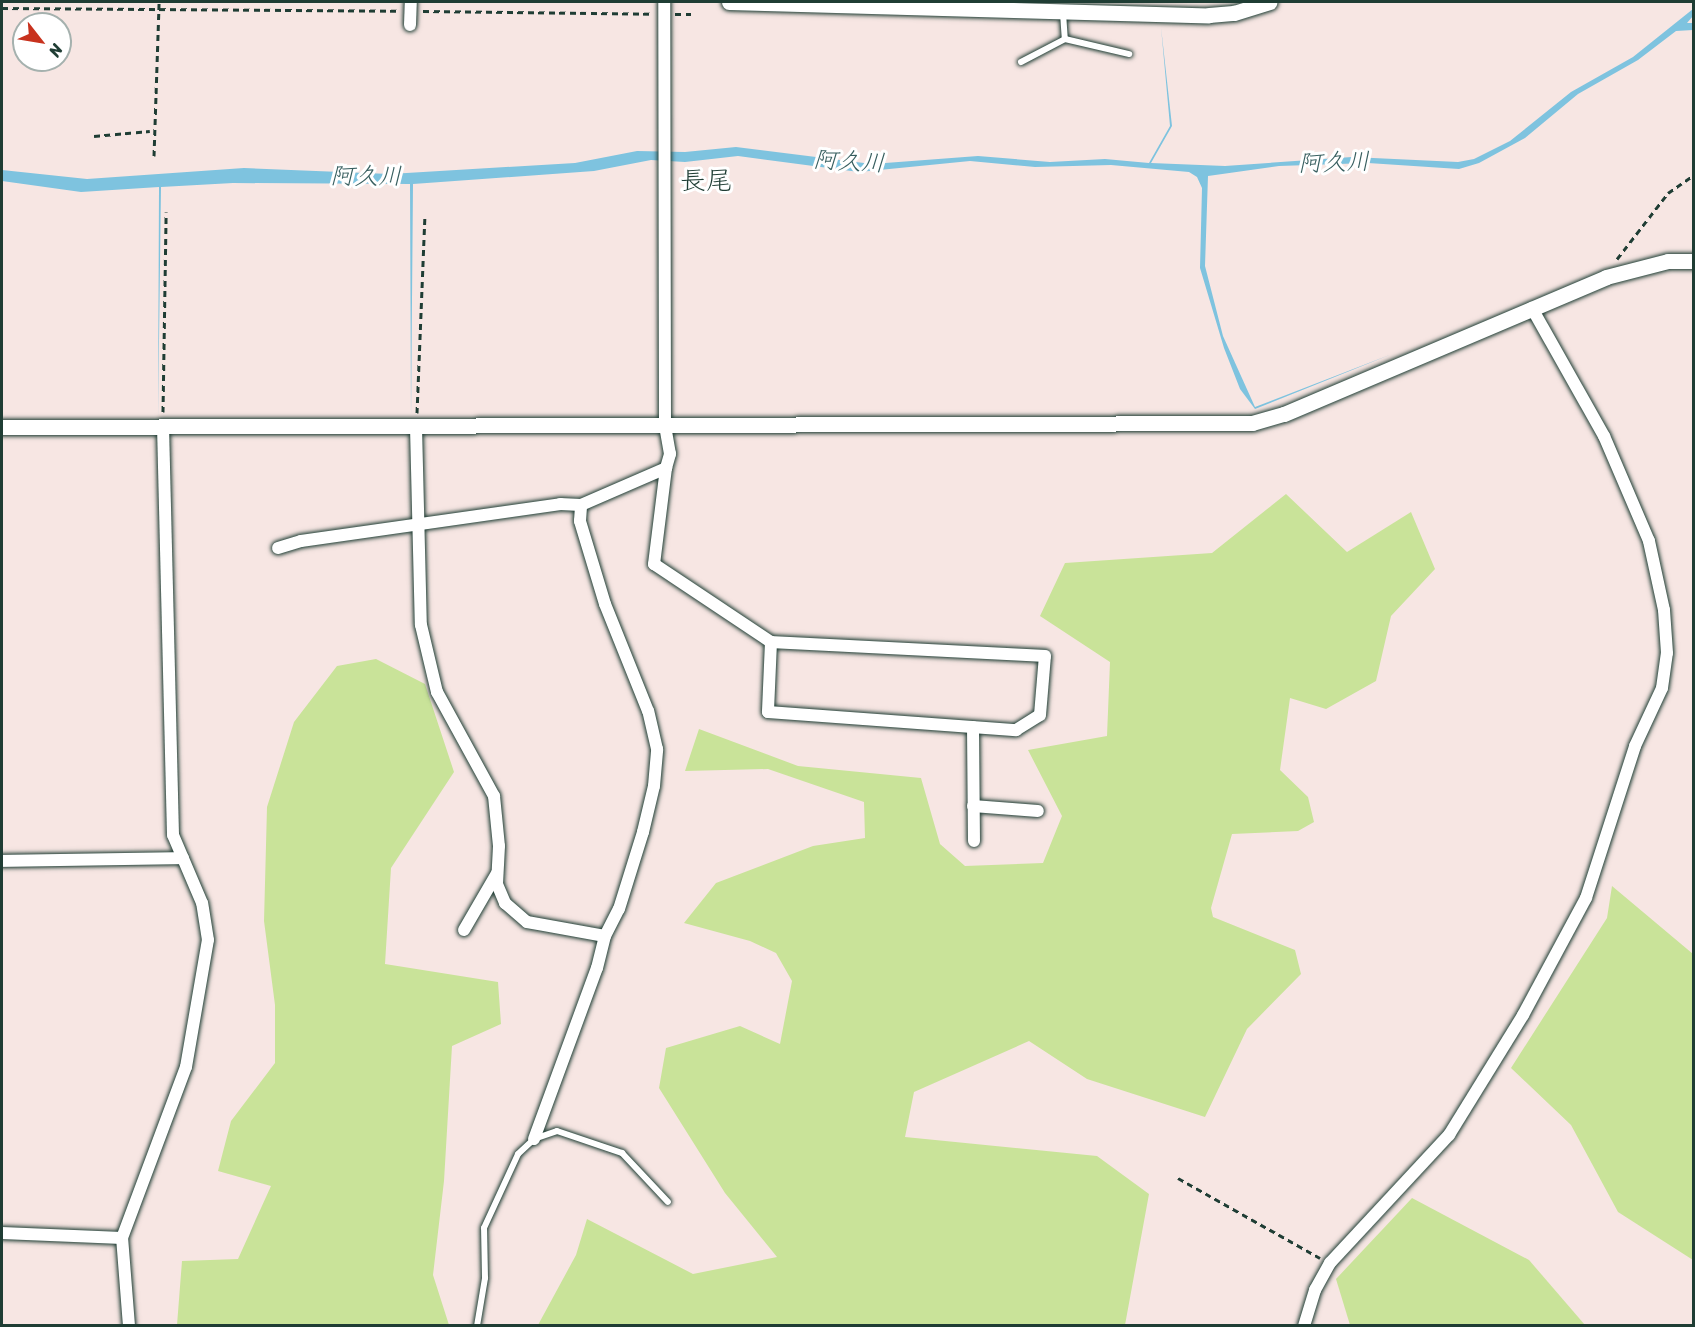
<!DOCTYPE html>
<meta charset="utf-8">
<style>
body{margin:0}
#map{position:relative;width:1695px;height:1327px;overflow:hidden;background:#f7e6e3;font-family:Sriracha,"Klee One",sans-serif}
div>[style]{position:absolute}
.green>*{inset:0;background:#c9e399}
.water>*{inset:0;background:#7ec3df}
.path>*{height:3px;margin-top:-1.5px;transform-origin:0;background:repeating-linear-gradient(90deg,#1f3d34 0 6px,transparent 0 10.5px)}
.roads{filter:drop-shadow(0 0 2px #1f3d34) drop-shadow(0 0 2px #1f3d34)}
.service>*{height:6px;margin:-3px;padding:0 3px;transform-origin:3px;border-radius:3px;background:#fff}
.minor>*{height:12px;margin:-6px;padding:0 6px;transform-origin:6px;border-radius:6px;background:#fff}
.tertiary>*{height:15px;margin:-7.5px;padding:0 7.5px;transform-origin:7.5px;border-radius:7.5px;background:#fff}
span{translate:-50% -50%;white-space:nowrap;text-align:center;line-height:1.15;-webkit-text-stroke:6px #fff;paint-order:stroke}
.water-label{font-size:24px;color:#375e5f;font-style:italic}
.quarter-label{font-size:26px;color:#1f3d34}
.frame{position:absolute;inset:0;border:3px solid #1f3d34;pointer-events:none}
.north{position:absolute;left:12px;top:12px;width:60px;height:60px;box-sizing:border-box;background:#fff;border:2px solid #a5b1ae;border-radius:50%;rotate:121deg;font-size:16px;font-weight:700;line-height:24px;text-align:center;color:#1f3d34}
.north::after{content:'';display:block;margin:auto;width:21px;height:27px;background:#c8321e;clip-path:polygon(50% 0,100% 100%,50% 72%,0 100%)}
</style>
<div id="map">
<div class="green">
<i style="clip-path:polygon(1286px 494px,1347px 552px,1411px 512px,1435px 569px,1391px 616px,1376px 681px,1326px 709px,1290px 698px,1280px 770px,1308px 797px,1314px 822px,1298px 831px,1232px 834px,1211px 908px,1213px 917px,1295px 950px,1301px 974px,1247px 1029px,1205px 1117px,1087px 1079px,1029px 1041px,914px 1092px,905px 1137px,1097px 1156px,1149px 1194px,1125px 1325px,538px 1325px,576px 1255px,587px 1219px,693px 1274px,777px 1257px,725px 1193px,659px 1088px,666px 1048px,740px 1026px,780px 1044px,792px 981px,776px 953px,750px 941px,684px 923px,716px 883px,813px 846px,865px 838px,864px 802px,768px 769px,685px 771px,699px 729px,798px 766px,921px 778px,940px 844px,965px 866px,1043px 863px,1062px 816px,1028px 750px,1107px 736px,1110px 662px,1040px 616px,1065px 563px,1212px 553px)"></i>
<i style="clip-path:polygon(376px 659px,425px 684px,454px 772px,391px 868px,385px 964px,498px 982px,501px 1024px,452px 1046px,444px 1181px,433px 1275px,449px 1325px,177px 1325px,182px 1261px,238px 1259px,271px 1186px,218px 1171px,231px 1121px,275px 1063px,275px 1005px,264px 921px,267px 807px,294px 722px,337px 666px)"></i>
<i style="clip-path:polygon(1612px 886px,1693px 954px,1693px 1260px,1618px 1212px,1571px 1125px,1511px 1068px,1607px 918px)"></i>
<i style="clip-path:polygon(1412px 1198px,1529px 1260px,1585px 1325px,1350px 1325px,1336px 1279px)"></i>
</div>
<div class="water">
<i style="clip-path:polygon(1693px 9px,1693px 16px,1687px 23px,1693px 23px,1693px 30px,1676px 31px,1638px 60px,1578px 94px,1525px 138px,1479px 163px,1459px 169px,1368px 163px,1279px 166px,1208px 176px,1205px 266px,1223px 336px,1255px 407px,1392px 354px,1255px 409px,1240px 389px,1224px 348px,1200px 268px,1202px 188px,1197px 177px,1189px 172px,1111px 165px,1035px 167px,970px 161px,859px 172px,738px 156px,685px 162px,651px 160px,594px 171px,413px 184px,411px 418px,410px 184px,233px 183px,161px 187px,158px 419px,159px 187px,81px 192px,2px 181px,2px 170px,87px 179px,244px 168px,390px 174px,575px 163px,637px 151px,685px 152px,736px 147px,872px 164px,978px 156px,1050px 162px,1105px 159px,1149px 163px,1170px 126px,1161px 27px,1172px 126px,1151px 163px,1225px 166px,1352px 157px,1458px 162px,1474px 159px,1510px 141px,1571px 92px,1633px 57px)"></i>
</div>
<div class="path">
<i style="left:2px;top:8px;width:396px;rotate:0.4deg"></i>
<i style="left:423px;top:11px;width:230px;rotate:0.7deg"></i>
<i style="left:675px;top:14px;width:16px"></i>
<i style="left:94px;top:136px;width:56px;rotate:-5.1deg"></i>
<i style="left:154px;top:156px;width:154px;rotate:-88.1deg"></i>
<i style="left:1617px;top:259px;width:83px;rotate:-52.3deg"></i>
<i style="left:1668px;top:193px;width:32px;rotate:-35deg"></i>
<i style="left:163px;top:412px;width:200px;rotate:-89.1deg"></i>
<i style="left:417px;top:413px;width:199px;rotate:-87.7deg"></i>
<i style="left:1178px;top:1178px;width:163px;rotate:29.4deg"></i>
</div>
<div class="roads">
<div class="service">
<i style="left:1063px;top:13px;width:26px;rotate:86deg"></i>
<i style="left:1021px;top:62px;width:50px;rotate:-27.6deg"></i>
<i style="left:1065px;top:39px;width:66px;rotate:13.2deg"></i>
<i style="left:477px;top:1326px;width:49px;rotate:-80.5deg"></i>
<i style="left:485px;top:1278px;width:50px;rotate:-91.1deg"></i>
<i style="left:484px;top:1228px;width:81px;rotate:-65.3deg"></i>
<i style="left:518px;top:1154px;width:22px;rotate:-43deg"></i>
<i style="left:534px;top:1139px;width:24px;rotate:-19deg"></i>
<i style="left:557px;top:1131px;width:69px;rotate:18.7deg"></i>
<i style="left:622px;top:1153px;width:67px;rotate:46.8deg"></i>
</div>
<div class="minor">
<i style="left:410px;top:25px;width:23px;rotate:-88deg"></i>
<i style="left:416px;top:427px;width:198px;rotate:88.6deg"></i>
<i style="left:421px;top:625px;width:69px;rotate:76.6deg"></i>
<i style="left:437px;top:692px;width:119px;rotate:61.3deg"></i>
<i style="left:494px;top:796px;width:50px;rotate:84.3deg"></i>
<i style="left:499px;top:846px;width:38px;rotate:93deg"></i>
<i style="left:497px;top:884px;width:21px;rotate:67deg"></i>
<i style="left:505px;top:903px;width:29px;rotate:41deg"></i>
<i style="left:527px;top:922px;width:79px;rotate:10.2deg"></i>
<i style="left:605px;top:936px;width:30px;rotate:-63deg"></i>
<i style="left:619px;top:909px;width:81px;rotate:-72.7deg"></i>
<i style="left:643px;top:832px;width:47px;rotate:-76.6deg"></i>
<i style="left:654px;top:786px;width:37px;rotate:-85deg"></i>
<i style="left:657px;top:749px;width:39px;rotate:-103deg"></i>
<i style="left:648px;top:711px;width:115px;rotate:-111.9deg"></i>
<i style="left:605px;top:604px;width:87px;rotate:-106.8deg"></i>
<i style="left:580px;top:521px;width:16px;rotate:-86deg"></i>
<i style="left:581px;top:505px;width:93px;rotate:-23.5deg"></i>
<i style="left:666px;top:468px;width:15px;rotate:-74deg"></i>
<i style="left:670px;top:454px;width:28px;rotate:-100deg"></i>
<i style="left:665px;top:426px;width:424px;rotate:-90.1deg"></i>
<i style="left:666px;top:468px;width:97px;rotate:97.1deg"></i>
<i style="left:654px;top:564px;width:141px;rotate:33.7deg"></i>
<i style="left:771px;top:642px;width:70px;rotate:92.5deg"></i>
<i style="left:768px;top:712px;width:249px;rotate:4.2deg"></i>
<i style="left:1016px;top:730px;width:28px;rotate:-32deg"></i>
<i style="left:1040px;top:715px;width:59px;rotate:-85.2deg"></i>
<i style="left:1045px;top:656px;width:274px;rotate:-177.1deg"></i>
<i style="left:278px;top:548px;width:24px;rotate:-17deg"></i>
<i style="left:301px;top:541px;width:262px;rotate:-8.1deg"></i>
<i style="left:560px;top:504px;width:21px;rotate:3deg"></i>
<i style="left:973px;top:727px;width:114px;rotate:89.5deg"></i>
<i style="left:973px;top:806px;width:65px;rotate:4.4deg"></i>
<i style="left:2px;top:861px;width:181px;rotate:-0.9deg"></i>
<i style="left:464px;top:930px;width:66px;rotate:-59.9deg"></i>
<i style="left:534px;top:1139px;width:182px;rotate:-69.8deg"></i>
<i style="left:597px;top:968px;width:33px;rotate:-76deg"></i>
<i style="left:2px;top:1233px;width:120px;rotate:2.4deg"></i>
<i style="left:129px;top:1326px;width:88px;rotate:-94.5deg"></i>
<i style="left:122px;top:1238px;width:183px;rotate:-69.5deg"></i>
<i style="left:186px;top:1067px;width:129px;rotate:-80.2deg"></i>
<i style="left:208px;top:940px;width:37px;rotate:-99deg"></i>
<i style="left:202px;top:903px;width:74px;rotate:-113.1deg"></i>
<i style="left:173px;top:835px;width:407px;rotate:-91.4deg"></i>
<i style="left:1304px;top:1326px;width:38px;rotate:-73deg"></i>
<i style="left:1315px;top:1290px;width:31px;rotate:-61deg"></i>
<i style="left:1330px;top:1263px;width:175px;rotate:-47.1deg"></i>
<i style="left:1449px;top:1135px;width:141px;rotate:-58.3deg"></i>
<i style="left:1523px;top:1015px;width:133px;rotate:-61.7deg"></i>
<i style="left:1586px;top:898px;width:160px;rotate:-72.1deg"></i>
<i style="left:1635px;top:746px;width:64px;rotate:-65deg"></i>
<i style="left:1662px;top:688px;width:35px;rotate:-82deg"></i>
<i style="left:1667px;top:653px;width:43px;rotate:-94deg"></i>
<i style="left:1664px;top:610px;width:71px;rotate:-102.3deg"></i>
<i style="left:1649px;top:541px;width:114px;rotate:-113.2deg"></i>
<i style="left:1604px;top:436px;width:147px;rotate:-119.4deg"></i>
</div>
<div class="tertiary">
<i style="left:729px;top:2px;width:480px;rotate:1.6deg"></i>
<i style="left:1209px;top:15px;width:25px;rotate:-5deg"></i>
<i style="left:1234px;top:13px;width:37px;rotate:-17deg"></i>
<i style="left:2px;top:427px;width:1250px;rotate:-0.18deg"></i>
<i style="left:1252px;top:423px;width:33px;rotate:-16deg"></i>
<i style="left:1284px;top:414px;width:350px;rotate:-23deg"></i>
<i style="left:1606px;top:277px;width:64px;rotate:-14.5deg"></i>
<i style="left:1668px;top:261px;width:26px"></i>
</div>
</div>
<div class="water-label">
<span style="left:849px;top:162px;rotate:3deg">阿久川</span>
<span style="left:1334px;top:163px;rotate:-2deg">阿久川</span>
<span style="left:366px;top:177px">阿久川</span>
</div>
<div class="quarter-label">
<span style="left:706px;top:181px">長尾</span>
</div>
<div class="frame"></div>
<div class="north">N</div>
</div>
